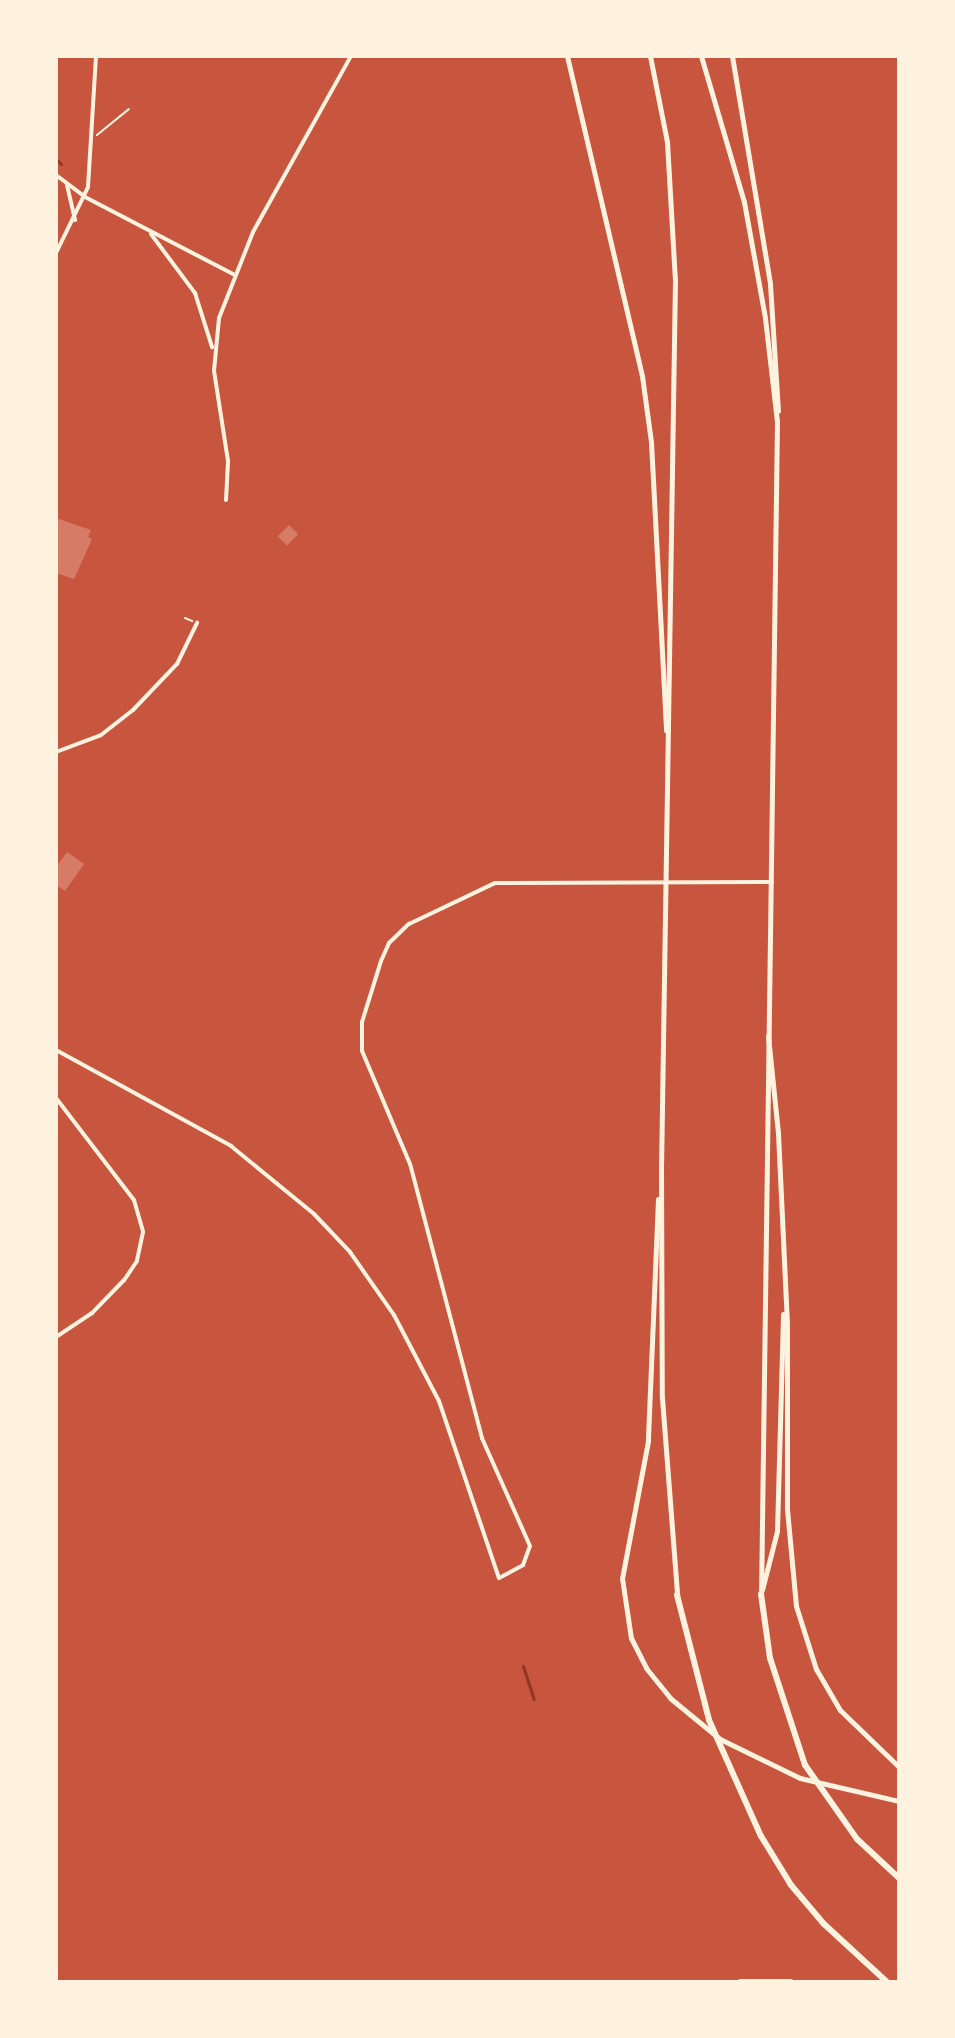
<!DOCTYPE html>
<style>
body{margin:0}
#map{position:relative;width:955px;height:2038px;overflow:hidden;background:#c8553d;font-family:"Playfair Display",serif}
div>[style]{position:absolute}
.stream>*{height:3px;margin:-1.5px;padding:0 1.5px;transform-origin:1.5px;border-radius:1.5px;background:#8f3625}
.building>*{inset:0;background:#d67c66;transform-origin:0 0}
.path>*{height:2px;margin:-1px;padding:0 1px;transform-origin:1px;border-radius:1px;background:#fff3e0}
.minor>*{height:4px;margin:-2px;padding:0 2px;transform-origin:2px;border-radius:2px;background:#fff3e0}
.secondary>*{height:5px;margin:-2.5px;padding:0 2.5px;transform-origin:2.5px;border-radius:2.5px;background:#fff3e0}
.primary>*{height:6px;margin:-3px;padding:0 3px;transform-origin:3px;border-radius:3px;background:#fff3e0}
.motorway>*{height:7px;margin:-3.5px;padding:0 3.5px;transform-origin:3.5px;border-radius:3.5px;background:#fff3e0}
span{translate:-50% -50%;white-space:nowrap;text-align:center;line-height:1.15;-webkit-text-stroke:6px #fff3e0;paint-order:stroke}
.frame{position:absolute;inset:0;border:58px solid #fff3e0;pointer-events:none}
</style>
<div id="map">
<div class="stream">
<i style="left:56px;top:159px;width:7px;rotate:45deg"></i>
<i style="left:523px;top:1666px;width:35px;rotate:72deg"></i>
</div>
<div class="building">
<i style="clip-path:polygon(56px 518px,91px 530px,88px 537px,92px 539px,74px 579px,56px 573px)"></i>
<i style="left:289px;top:525px;width:13px;height:16px;rotate:45deg"></i>
<i style="clip-path:polygon(67px 852px,84px 864px,65px 891px,56px 885px,56px 867px)"></i>
</div>
<div class="path">
<i style="left:97px;top:135px;width:41px;rotate:-39.1deg"></i>
<i style="left:185px;top:618px;width:8px;rotate:23deg"></i>
</div>
<div class="minor">
<i style="left:56px;top:175px;width:36px;rotate:37deg"></i>
<i style="left:85px;top:197px;width:169px;rotate:27.5deg"></i>
<i style="left:67px;top:185px;width:36px;rotate:77deg"></i>
<i style="left:151px;top:234px;width:74px;rotate:53.3deg"></i>
<i style="left:195px;top:293px;width:57px;rotate:72.5deg"></i>
<i style="left:56px;top:253px;width:73px;rotate:-64.1deg"></i>
<i style="left:88px;top:187px;width:131px;rotate:-86.5deg"></i>
<i style="left:226px;top:500px;width:39px;rotate:-87deg"></i>
<i style="left:228px;top:461px;width:91px;rotate:-98.8deg"></i>
<i style="left:214px;top:371px;width:53px;rotate:-84.6deg"></i>
<i style="left:219px;top:318px;width:92px;rotate:-68.4deg"></i>
<i style="left:253px;top:232px;width:201px;rotate:-60.9deg"></i>
<i style="left:56px;top:752px;width:48px;rotate:-20.7deg"></i>
<i style="left:101px;top:735px;width:41px;rotate:-38deg"></i>
<i style="left:133px;top:710px;width:64px;rotate:-46.3deg"></i>
<i style="left:177px;top:664px;width:46px;rotate:-64deg"></i>
<i style="left:56px;top:1050px;width:200px;rotate:28.7deg"></i>
<i style="left:231px;top:1146px;width:107px;rotate:39.3deg"></i>
<i style="left:314px;top:1214px;width:52px;rotate:46.5deg"></i>
<i style="left:350px;top:1252px;width:77px;rotate:55.1deg"></i>
<i style="left:394px;top:1315px;width:97px;rotate:62.4deg"></i>
<i style="left:439px;top:1401px;width:187px;rotate:71.3deg"></i>
<i style="left:499px;top:1578px;width:27px;rotate:-28deg"></i>
<i style="left:523px;top:1565px;width:20px;rotate:-70deg"></i>
<i style="left:530px;top:1546px;width:118px;rotate:-114deg"></i>
<i style="left:482px;top:1438px;width:283px;rotate:-104.7deg"></i>
<i style="left:410px;top:1164px;width:123px;rotate:-113deg"></i>
<i style="left:362px;top:1051px;width:29px;rotate:-90deg"></i>
<i style="left:362px;top:1022px;width:64px;rotate:-72.7deg"></i>
<i style="left:381px;top:961px;width:20px;rotate:-66deg"></i>
<i style="left:389px;top:943px;width:28px;rotate:-44deg"></i>
<i style="left:409px;top:924px;width:95px;rotate:-25.5deg"></i>
<i style="left:495px;top:883px;width:277px;rotate:-0.2deg"></i>
<i style="left:56px;top:1098px;width:128px;rotate:52.6deg"></i>
<i style="left:134px;top:1200px;width:33px;rotate:74deg"></i>
<i style="left:143px;top:1232px;width:30px;rotate:102deg"></i>
<i style="left:137px;top:1261px;width:23px;rotate:124deg"></i>
<i style="left:124px;top:1280px;width:46px;rotate:134.1deg"></i>
<i style="left:92px;top:1313px;width:43px;rotate:146.3deg"></i>
</div>
<div class="secondary">
<i style="left:567px;top:56px;width:329px;rotate:76.8deg"></i>
<i style="left:642px;top:376px;width:67px;rotate:82.2deg"></i>
<i style="left:651px;top:442px;width:289px;rotate:87deg"></i>
<i style="left:650px;top:56px;width:88px;rotate:78.8deg"></i>
<i style="left:667px;top:142px;width:137px;rotate:86.7deg"></i>
<i style="left:675px;top:279px;width:887px;rotate:90.9deg"></i>
<i style="left:661px;top:1166px;width:232px;rotate:89.8deg"></i>
<i style="left:662px;top:1398px;width:198px;rotate:85.6deg"></i>
<i style="left:701px;top:56px;width:152px;rotate:73.6deg"></i>
<i style="left:744px;top:202px;width:118px;rotate:79.7deg"></i>
<i style="left:765px;top:318px;width:105px;rotate:83.4deg"></i>
<i style="left:777px;top:422px;width:1172px;rotate:90.78deg"></i>
<i style="left:732px;top:56px;width:231px;rotate:80.5deg"></i>
<i style="left:770px;top:284px;width:127px;rotate:86.4deg"></i>
<i style="left:768px;top:1036px;width:98px;rotate:84.1deg"></i>
<i style="left:778px;top:1133px;width:192px;rotate:87.3deg"></i>
<i style="left:787px;top:1325px;width:184px;rotate:90deg"></i>
<i style="left:787px;top:1509px;width:97px;rotate:84.7deg"></i>
<i style="left:796px;top:1606px;width:66px;rotate:72.4deg"></i>
<i style="left:816px;top:1669px;width:48px;rotate:59.7deg"></i>
<i style="left:840px;top:1710px;width:82px;rotate:44deg"></i>
<i style="left:658px;top:1199px;width:242px;rotate:92.4deg"></i>
<i style="left:648px;top:1441px;width:139px;rotate:100.7deg"></i>
<i style="left:622px;top:1578px;width:61px;rotate:81.5deg"></i>
<i style="left:631px;top:1638px;width:34px;rotate:63deg"></i>
<i style="left:646px;top:1668px;width:38px;rotate:51deg"></i>
<i style="left:670px;top:1698px;width:65px;rotate:39.4deg"></i>
<i style="left:720px;top:1739px;width:89px;rotate:26deg"></i>
<i style="left:800px;top:1778px;width:102px;rotate:13.1deg"></i>
<i style="left:762px;top:1590px;width:61px;rotate:-75.7deg"></i>
<i style="left:777px;top:1531px;width:217px;rotate:-88.4deg"></i>
</div>
<div class="primary">
<i style="left:761px;top:1594px;width:65px;rotate:82deg"></i>
<i style="left:770px;top:1658px;width:113px;rotate:71.9deg"></i>
<i style="left:805px;top:1765px;width:90px;rotate:54.9deg"></i>
<i style="left:857px;top:1839px;width:57px;rotate:42.9deg"></i>
<i style="left:677px;top:1595px;width:129px;rotate:75.6deg"></i>
<i style="left:709px;top:1720px;width:127px;rotate:65.9deg"></i>
<i style="left:761px;top:1836px;width:57px;rotate:58.5deg"></i>
<i style="left:791px;top:1885px;width:51px;rotate:49.8deg"></i>
<i style="left:824px;top:1924px;width:86px;rotate:42.6deg"></i>
</div>
<div class="motorway">
<i style="left:740px;top:1982px;width:50px"></i>
</div>
<div class="frame"></div>
</div>
